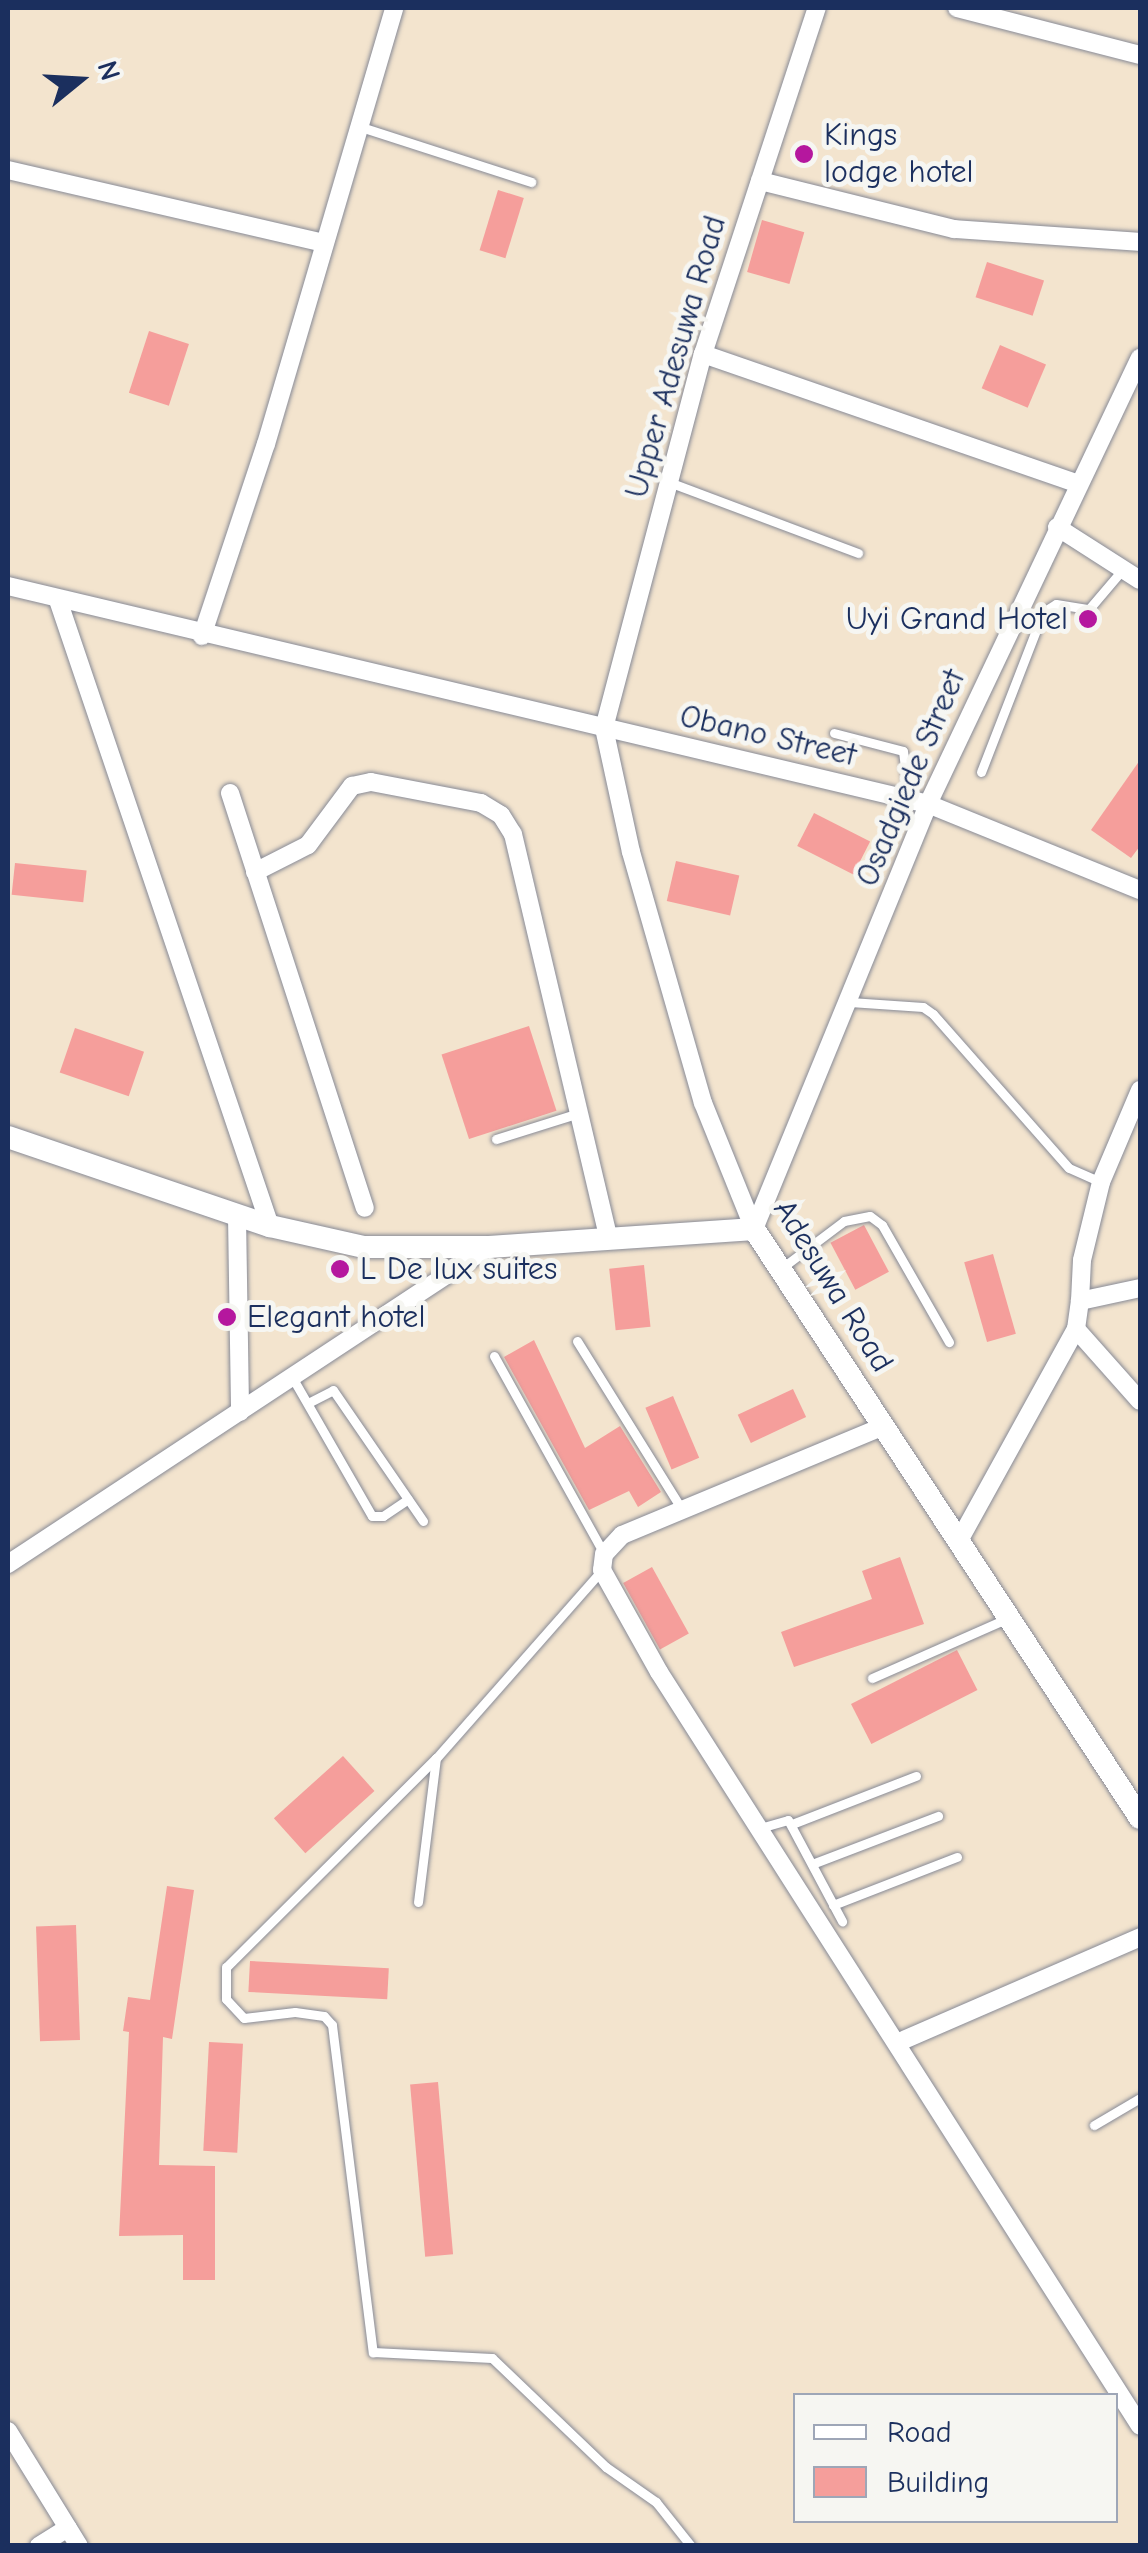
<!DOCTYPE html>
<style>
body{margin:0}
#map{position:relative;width:1148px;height:2553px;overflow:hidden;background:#f3e4ce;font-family:"Comic Neue",sans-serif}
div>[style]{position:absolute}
.building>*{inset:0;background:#f59e9b;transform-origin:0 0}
.roads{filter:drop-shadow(0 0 2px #878a96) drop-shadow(0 0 2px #878a96)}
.service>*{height:9px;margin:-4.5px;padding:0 4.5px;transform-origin:4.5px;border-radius:4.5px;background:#fff}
.minor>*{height:18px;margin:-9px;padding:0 9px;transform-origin:9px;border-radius:9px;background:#fff}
.tertiary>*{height:22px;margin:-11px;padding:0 11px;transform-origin:11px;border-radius:11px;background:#fff}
.dots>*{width:28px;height:28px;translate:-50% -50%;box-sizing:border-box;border:5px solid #f6f6f2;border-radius:50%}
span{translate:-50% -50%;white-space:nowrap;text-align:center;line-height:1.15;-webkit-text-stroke:10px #f6f6f2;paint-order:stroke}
.poi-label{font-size:32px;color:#1b2f5e}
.left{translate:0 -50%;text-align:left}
.right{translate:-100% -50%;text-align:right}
.street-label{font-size:32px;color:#1b2f5e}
.frame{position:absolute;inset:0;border:10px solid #1b2f5e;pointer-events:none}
.legend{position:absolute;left:793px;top:2393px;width:325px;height:130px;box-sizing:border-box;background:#f6f6f2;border:2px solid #9ea6b7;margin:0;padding:12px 18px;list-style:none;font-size:30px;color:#1b2f5e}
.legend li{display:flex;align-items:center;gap:20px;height:50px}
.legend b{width:50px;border:2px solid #9ea6b7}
.north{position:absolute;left:30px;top:30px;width:100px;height:100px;-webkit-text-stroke:8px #f6f6f2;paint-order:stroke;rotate:72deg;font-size:28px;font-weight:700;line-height:40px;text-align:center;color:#1b2f5e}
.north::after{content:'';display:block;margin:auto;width:35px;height:45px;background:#1b2f5e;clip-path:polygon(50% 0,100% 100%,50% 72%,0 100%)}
</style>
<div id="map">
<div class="building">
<i style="left:498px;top:190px;width:27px;height:63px;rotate:17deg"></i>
<i style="left:762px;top:220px;width:44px;height:54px;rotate:16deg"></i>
<i style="left:987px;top:262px;width:60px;height:37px;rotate:18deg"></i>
<i style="left:149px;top:331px;width:42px;height:65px;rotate:18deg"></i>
<i style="left:1000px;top:345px;width:50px;height:47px;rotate:23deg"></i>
<i style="clip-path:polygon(1140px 760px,1140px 846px,1131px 858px,1091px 830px)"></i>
<i style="left:814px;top:813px;width:63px;height:37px;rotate:27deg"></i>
<i style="left:676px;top:861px;width:65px;height:41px;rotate:13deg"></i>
<i style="left:15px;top:863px;width:72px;height:32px;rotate:6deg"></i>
<i style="left:529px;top:1026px;width:89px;height:92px;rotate:72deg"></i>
<i style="left:75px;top:1028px;width:73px;height:47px;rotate:19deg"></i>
<i style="left:864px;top:1225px;width:53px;height:38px;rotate:62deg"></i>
<i style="left:993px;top:1254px;width:83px;height:30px;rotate:74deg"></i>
<i style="left:644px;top:1265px;width:62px;height:35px;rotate:84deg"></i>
<i style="clip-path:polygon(534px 1340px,585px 1448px,620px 1426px,661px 1492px,638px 1507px,629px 1491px,589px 1510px,504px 1357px)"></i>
<i style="left:793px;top:1389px;width:31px;height:61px;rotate:65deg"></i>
<i style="left:673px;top:1396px;width:67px;height:30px;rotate:67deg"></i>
<i style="clip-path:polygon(900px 1557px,924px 1624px,794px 1667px,781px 1632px,872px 1599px,862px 1571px)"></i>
<i style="left:652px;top:1567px;width:76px;height:33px;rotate:61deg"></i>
<i style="left:957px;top:1650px;width:45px;height:119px;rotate:63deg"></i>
<i style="left:343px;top:1756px;width:47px;height:93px;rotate:48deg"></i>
<i style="clip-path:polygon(167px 1886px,194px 1890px,172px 2039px,163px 2037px,159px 2165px,215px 2166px,215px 2280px,183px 2280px,183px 2235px,119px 2236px,129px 2032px,123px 2031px,128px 1997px,150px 2000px)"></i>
<i style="left:76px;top:1925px;width:115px;height:40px;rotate:88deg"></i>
<i style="left:250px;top:1961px;width:139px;height:31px;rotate:3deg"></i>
<i style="left:209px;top:2042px;width:34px;height:109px;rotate:3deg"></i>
<i style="left:438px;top:2082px;width:173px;height:28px;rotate:85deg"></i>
</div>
<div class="roads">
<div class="service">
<i style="left:361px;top:127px;width:179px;rotate:17.9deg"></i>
<i style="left:669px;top:482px;width:202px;rotate:20.6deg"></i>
<i style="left:834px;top:733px;width:71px;rotate:14.6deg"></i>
<i style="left:903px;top:751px;width:49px;rotate:83deg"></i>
<i style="left:981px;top:772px;width:172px;rotate:-68.8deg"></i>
<i style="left:1043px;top:612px;width:15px;rotate:-32deg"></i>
<i style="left:1056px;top:604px;width:33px;rotate:9deg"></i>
<i style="left:1089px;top:609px;width:52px;rotate:-49.6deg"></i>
<i style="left:850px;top:1002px;width:73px;rotate:3.9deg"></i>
<i style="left:923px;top:1007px;width:12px;rotate:35deg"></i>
<i style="left:933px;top:1014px;width:205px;rotate:48.6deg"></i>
<i style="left:1069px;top:1168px;width:35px;rotate:24deg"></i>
<i style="left:496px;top:1139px;width:87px;rotate:-17.4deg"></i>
<i style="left:783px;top:1267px;width:76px;rotate:-37deg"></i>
<i style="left:844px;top:1221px;width:26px;rotate:-11deg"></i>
<i style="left:870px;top:1216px;width:15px;rotate:37deg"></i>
<i style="left:882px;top:1225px;width:135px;rotate:60.2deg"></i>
<i style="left:577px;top:1341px;width:199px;rotate:58.1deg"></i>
<i style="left:494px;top:1356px;width:227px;rotate:60.9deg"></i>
<i style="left:292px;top:1377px;width:160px;rotate:60.1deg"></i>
<i style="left:372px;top:1516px;width:11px"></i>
<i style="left:383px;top:1516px;width:30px;rotate:-34deg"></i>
<i style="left:308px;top:1403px;width:28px;rotate:-27deg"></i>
<i style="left:333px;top:1390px;width:159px;rotate:55.5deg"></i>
<i style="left:602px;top:1570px;width:251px;rotate:131.4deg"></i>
<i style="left:436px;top:1758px;width:296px;rotate:135.1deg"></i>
<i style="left:226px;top:1967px;width:32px;rotate:90deg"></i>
<i style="left:226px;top:1999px;width:26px;rotate:47deg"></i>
<i style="left:244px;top:2018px;width:51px;rotate:-6.7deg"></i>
<i style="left:295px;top:2012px;width:29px;rotate:8deg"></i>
<i style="left:324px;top:2016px;width:12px;rotate:48deg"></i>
<i style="left:332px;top:2025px;width:330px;rotate:82.9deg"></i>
<i style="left:373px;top:2352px;width:119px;rotate:2.9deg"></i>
<i style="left:492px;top:2358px;width:158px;rotate:43.7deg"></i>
<i style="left:606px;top:2467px;width:61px;rotate:35deg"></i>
<i style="left:656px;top:2502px;width:56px;rotate:51.5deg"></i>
<i style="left:872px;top:1678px;width:149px;rotate:-23.8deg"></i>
<i style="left:792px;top:1824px;width:133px;rotate:-21.2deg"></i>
<i style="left:760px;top:1828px;width:29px;rotate:-16deg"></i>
<i style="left:788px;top:1820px;width:115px;rotate:61.9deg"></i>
<i style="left:812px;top:1864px;width:135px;rotate:-20.9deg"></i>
<i style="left:418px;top:1902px;width:145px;rotate:-82.9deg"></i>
<i style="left:833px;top:1905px;width:133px;rotate:-21.2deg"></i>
<i style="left:1094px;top:2125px;width:53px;rotate:-30.4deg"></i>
</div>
<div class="minor">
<i style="left:957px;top:8px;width:189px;rotate:14.4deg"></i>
<i style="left:8px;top:170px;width:323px;rotate:13deg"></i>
<i style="left:760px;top:181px;width:200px;rotate:13.9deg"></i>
<i style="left:954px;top:229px;width:186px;rotate:4deg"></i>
<i style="left:703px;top:354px;width:397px;rotate:19.1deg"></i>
<i style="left:1057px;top:527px;width:98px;rotate:32.6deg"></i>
<i style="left:8px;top:586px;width:945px;rotate:13.33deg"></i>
<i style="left:928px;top:804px;width:229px;rotate:22.1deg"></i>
<i style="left:58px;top:600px;width:661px;rotate:71.29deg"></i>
<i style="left:202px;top:636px;width:202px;rotate:-71.6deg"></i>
<i style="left:266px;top:444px;width:454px;rotate:-73.6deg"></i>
<i style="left:230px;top:793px;width:436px;rotate:72deg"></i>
<i style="left:255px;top:872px;width:59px;rotate:-27deg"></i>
<i style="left:308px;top:845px;width:74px;rotate:-53.3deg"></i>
<i style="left:352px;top:786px;width:19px;rotate:-12deg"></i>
<i style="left:371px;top:782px;width:112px;rotate:10.8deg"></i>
<i style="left:481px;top:803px;width:23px;rotate:31deg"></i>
<i style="left:501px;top:815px;width:22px;rotate:58deg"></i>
<i style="left:513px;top:834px;width:417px;rotate:76.7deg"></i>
<i style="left:237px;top:1216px;width:196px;rotate:89.1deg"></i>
<i style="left:754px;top:1229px;width:136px;rotate:-112deg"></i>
<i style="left:703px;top:1103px;width:261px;rotate:-106deg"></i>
<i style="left:631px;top:852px;width:127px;rotate:-102.3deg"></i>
<i style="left:604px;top:728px;width:387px;rotate:-75.2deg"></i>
<i style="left:703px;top:354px;width:364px;rotate:-71.8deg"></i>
<i style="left:754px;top:1229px;width:459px;rotate:-67.7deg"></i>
<i style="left:928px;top:804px;width:494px;rotate:-64.6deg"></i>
<i style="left:1080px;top:1301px;width:41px;rotate:-87.2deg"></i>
<i style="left:1082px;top:1260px;width:80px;rotate:-76.3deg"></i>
<i style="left:1101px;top:1182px;width:100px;rotate:-67deg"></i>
<i style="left:1076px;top:1329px;width:96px;rotate:48.4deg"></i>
<i style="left:884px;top:1426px;width:284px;rotate:157.4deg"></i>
<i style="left:622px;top:1535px;width:26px;rotate:133deg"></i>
<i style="left:604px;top:1554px;width:16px;rotate:97deg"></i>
<i style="left:602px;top:1570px;width:117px;rotate:60.8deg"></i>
<i style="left:659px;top:1672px;width:894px;rotate:57.46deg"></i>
<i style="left:960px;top:1539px;width:240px;rotate:-61.1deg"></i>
<i style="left:1076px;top:1329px;width:28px;rotate:-82deg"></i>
<i style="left:1080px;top:1301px;width:61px;rotate:-12.2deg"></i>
<i style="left:8px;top:1564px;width:576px;rotate:-33.39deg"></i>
<i style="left:899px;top:2042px;width:263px;rotate:-23.5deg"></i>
<i style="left:8px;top:2431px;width:135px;rotate:58.3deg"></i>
<i style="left:39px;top:2546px;width:34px;rotate:-32deg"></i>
</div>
<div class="tertiary">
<i style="left:8px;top:1137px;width:277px;rotate:18.8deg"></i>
<i style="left:270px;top:1226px;width:96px;rotate:12.6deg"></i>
<i style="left:364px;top:1247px;width:125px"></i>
<i style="left:489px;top:1247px;width:266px;rotate:-3.9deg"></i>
<i style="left:754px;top:1229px;width:704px;rotate:56.76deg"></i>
</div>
</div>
<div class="dots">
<i style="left:804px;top:154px;background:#b5179e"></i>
<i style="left:1088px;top:619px;background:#b5179e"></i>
<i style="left:340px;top:1269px;background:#b5179e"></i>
<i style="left:227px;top:1317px;background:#b5179e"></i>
</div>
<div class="poi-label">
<span class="left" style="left:824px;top:154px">Kings<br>lodge hotel</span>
<span class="right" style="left:1068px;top:619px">Uyi Grand Hotel</span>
<span class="left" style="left:360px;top:1269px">L De lux suites</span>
<span class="left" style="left:247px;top:1317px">Elegant hotel</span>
</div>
<div class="street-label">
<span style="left:676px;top:357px;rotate:-74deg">Upper Adesuwa Road</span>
<span style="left:768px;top:736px;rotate:13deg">Obano Street</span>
<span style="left:911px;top:778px;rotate:-67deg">Osadgiede Street</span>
<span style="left:833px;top:1286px;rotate:58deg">Adesuwa Road</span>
</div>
<div class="frame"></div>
<ul class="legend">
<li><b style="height:12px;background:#fff"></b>Road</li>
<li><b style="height:28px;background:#f59e9b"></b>Building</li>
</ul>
<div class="north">N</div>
</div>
